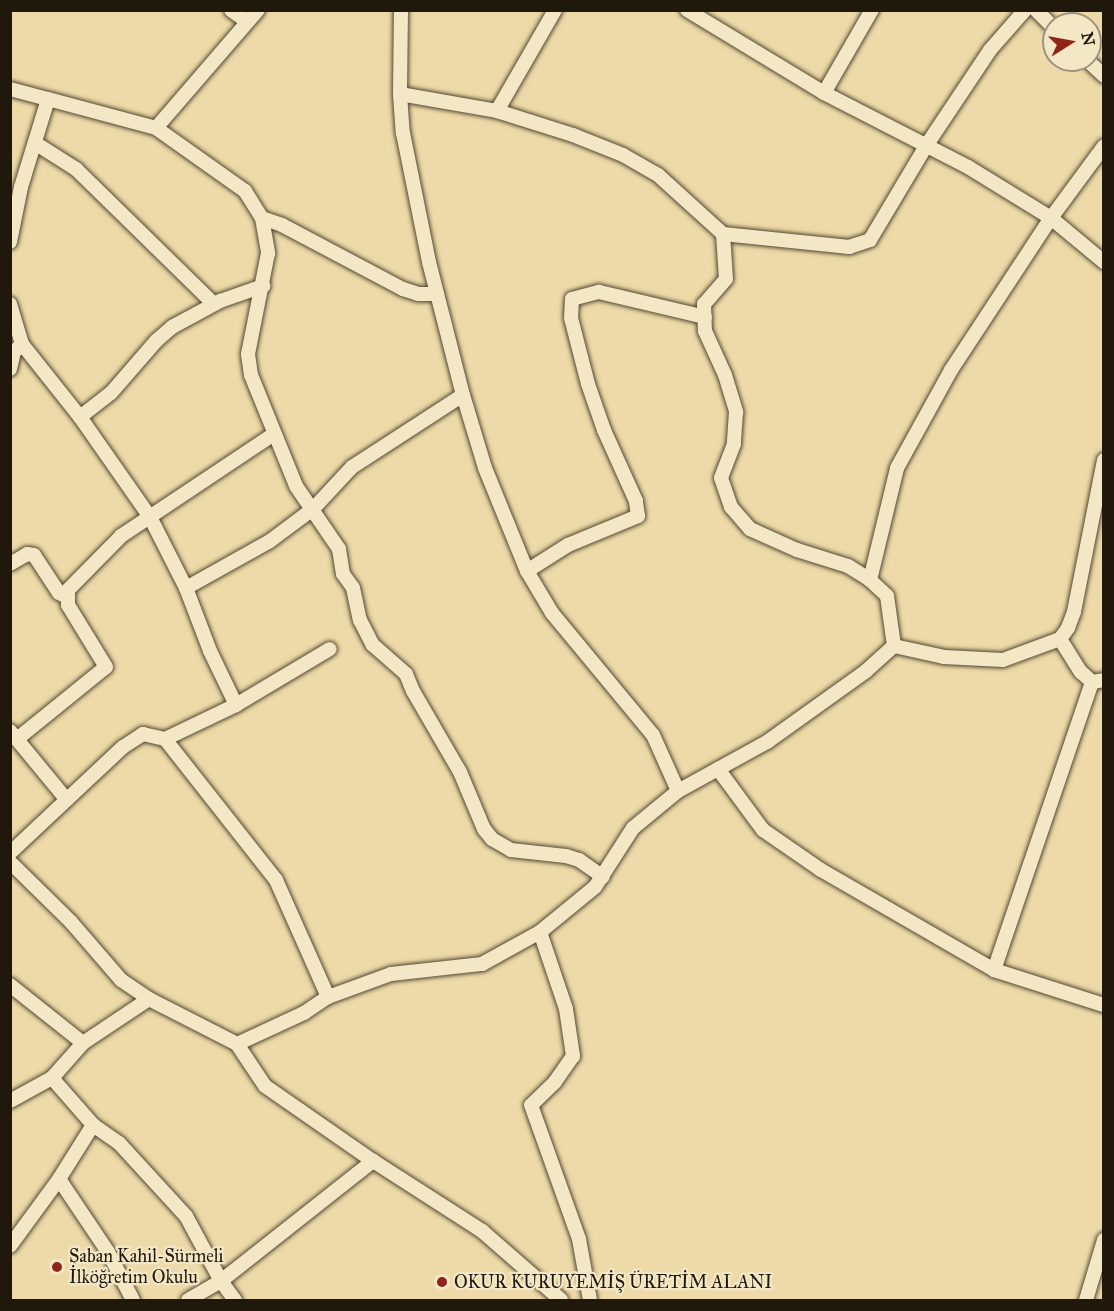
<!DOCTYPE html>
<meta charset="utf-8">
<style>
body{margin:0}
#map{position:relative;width:1114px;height:1311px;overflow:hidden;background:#eddaa8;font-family:"IM FELL Great Primer",serif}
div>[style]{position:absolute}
.roads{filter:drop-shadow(0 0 2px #544833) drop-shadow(0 0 2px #544833)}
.street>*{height:14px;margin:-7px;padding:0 7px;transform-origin:7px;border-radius:7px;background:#f3e7c6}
.dots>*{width:16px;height:16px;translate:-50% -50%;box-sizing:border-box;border:3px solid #f3e7c6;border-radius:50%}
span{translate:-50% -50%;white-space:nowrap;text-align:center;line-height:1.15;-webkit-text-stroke:4.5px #f3e7c6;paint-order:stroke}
.poi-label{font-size:18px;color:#21180c}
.left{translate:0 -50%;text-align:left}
.frame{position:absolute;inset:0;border:12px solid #21180c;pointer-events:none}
.north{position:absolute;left:1042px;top:12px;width:60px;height:60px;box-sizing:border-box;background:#f3e7c6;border:2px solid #9f947c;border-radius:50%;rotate:79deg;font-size:16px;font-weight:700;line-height:24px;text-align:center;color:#21180c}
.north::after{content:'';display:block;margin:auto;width:21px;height:27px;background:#8f2418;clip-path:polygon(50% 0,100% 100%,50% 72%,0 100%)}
</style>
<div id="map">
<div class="roads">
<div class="street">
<i style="left:231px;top:10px;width:19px;rotate:36deg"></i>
<i style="left:401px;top:10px;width:84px;rotate:90.7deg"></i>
<i style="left:400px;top:94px;width:39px;rotate:86deg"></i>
<i style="left:403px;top:133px;width:132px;rotate:78.6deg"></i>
<i style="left:429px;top:262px;width:137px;rotate:75.7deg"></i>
<i style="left:463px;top:395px;width:76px;rotate:73.2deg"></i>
<i style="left:485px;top:468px;width:111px;rotate:67.8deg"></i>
<i style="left:527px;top:571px;width:49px;rotate:59.2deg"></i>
<i style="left:552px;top:613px;width:158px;rotate:50.4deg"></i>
<i style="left:653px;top:735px;width:61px;rotate:65.9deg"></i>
<i style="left:687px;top:10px;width:160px;rotate:31.2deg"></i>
<i style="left:824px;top:93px;width:162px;rotate:27.2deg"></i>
<i style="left:968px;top:167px;width:97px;rotate:31.6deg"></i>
<i style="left:1051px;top:218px;width:69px;rotate:39.7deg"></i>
<i style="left:1036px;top:10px;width:25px;rotate:45deg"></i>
<i style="left:1087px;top:60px;width:23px;rotate:43deg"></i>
<i style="left:10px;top:89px;width:39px;rotate:15deg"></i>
<i style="left:824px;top:93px;width:96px;rotate:-60deg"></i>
<i style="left:400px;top:94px;width:98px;rotate:9.9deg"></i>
<i style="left:497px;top:111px;width:80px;rotate:17.5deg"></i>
<i style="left:573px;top:135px;width:54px;rotate:21.8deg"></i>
<i style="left:623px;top:155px;width:40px;rotate:29.7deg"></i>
<i style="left:658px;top:175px;width:88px;rotate:42.2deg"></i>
<i style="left:723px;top:234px;width:127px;rotate:5.9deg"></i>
<i style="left:849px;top:247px;width:22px;rotate:-18deg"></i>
<i style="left:870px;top:240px;width:109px;rotate:-59.2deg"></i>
<i style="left:926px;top:146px;width:115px;rotate:-56.3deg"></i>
<i style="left:990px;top:50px;width:53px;rotate:-48.8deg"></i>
<i style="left:497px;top:111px;width:116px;rotate:-60.1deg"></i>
<i style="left:156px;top:128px;width:156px;rotate:-49.2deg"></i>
<i style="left:35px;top:143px;width:49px;rotate:32.4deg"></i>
<i style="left:76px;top:169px;width:193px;rotate:44.4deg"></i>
<i style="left:262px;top:218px;width:21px;rotate:19deg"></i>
<i style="left:282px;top:225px;width:137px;rotate:27.9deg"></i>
<i style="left:403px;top:289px;width:16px;rotate:18deg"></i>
<i style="left:418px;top:294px;width:19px"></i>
<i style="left:723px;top:234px;width:45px;rotate:86.2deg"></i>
<i style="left:726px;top:279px;width:33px;rotate:131deg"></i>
<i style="left:704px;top:304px;width:27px;rotate:88deg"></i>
<i style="left:705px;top:331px;width:48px;rotate:65.6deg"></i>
<i style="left:725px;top:375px;width:39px;rotate:73deg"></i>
<i style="left:736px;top:412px;width:32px;rotate:94deg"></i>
<i style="left:734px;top:444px;width:36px;rotate:111deg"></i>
<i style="left:721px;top:478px;width:31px;rotate:71deg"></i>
<i style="left:731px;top:507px;width:29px;rotate:49deg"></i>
<i style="left:750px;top:529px;width:51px;rotate:24.1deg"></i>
<i style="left:797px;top:550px;width:53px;rotate:17.4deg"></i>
<i style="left:848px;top:566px;width:26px;rotate:32deg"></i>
<i style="left:870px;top:580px;width:23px;rotate:43deg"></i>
<i style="left:887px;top:596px;width:50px;rotate:82deg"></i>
<i style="left:894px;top:646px;width:51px;rotate:12.4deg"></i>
<i style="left:944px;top:657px;width:59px;rotate:2.9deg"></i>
<i style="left:1003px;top:660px;width:61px;rotate:-20.2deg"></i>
<i style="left:10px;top:242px;width:56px;rotate:-78.7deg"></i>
<i style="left:21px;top:187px;width:92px;rotate:-72.9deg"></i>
<i style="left:48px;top:99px;width:112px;rotate:15deg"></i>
<i style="left:156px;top:128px;width:109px;rotate:35.3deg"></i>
<i style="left:245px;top:191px;width:32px;rotate:58deg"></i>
<i style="left:262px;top:218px;width:36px;rotate:80deg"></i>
<i style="left:268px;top:253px;width:103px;rotate:101.2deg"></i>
<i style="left:248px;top:354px;width:21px;rotate:82deg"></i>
<i style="left:251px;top:375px;width:120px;rotate:67.9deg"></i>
<i style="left:296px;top:486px;width:76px;rotate:55.7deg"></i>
<i style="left:339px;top:549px;width:25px;rotate:81deg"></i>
<i style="left:343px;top:574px;width:17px;rotate:54deg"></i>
<i style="left:353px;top:588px;width:33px;rotate:78deg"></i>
<i style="left:360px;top:620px;width:28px;rotate:63deg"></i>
<i style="left:373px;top:645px;width:44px;rotate:41.3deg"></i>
<i style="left:406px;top:674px;width:18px;rotate:68deg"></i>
<i style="left:413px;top:691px;width:94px;rotate:59.9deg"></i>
<i style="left:460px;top:772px;width:62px;rotate:67.2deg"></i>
<i style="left:484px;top:829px;width:13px;rotate:51deg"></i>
<i style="left:492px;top:839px;width:22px;rotate:30deg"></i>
<i style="left:511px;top:850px;width:55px;rotate:6.2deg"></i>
<i style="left:566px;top:856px;width:14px;rotate:17deg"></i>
<i style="left:579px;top:860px;width:29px;rotate:35deg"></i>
<i style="left:10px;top:304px;width:42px;rotate:73.3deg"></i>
<i style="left:22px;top:344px;width:93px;rotate:51.5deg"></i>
<i style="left:80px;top:417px;width:122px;rotate:55deg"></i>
<i style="left:150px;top:517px;width:80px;rotate:63.1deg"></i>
<i style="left:186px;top:588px;width:67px;rotate:69.1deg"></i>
<i style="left:210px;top:651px;width:60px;rotate:64.3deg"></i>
<i style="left:10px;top:369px;width:17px;rotate:-77deg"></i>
<i style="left:14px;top:352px;width:11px;rotate:-45deg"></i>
<i style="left:80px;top:417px;width:39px;rotate:-38deg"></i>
<i style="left:111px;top:393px;width:69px;rotate:-49.1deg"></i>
<i style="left:156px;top:341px;width:21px;rotate:-41deg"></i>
<i style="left:172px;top:327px;width:55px;rotate:-28.4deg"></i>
<i style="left:220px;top:301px;width:46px;rotate:-19.2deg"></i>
<i style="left:1104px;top:460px;width:155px;rotate:101.2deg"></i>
<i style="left:1074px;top:612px;width:17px;rotate:111deg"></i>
<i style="left:1068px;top:628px;width:14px;rotate:126deg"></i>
<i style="left:1060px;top:639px;width:39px;rotate:58deg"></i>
<i style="left:1081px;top:672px;width:15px;rotate:42deg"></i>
<i style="left:1092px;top:682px;width:12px;rotate:-9deg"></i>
<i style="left:10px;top:564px;width:20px;rotate:-30deg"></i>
<i style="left:27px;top:554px;width:7px;rotate:8deg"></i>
<i style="left:34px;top:555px;width:45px;rotate:56.7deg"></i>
<i style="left:59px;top:593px;width:9px;rotate:27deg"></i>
<i style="left:527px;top:571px;width:49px;rotate:-32.4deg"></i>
<i style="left:568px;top:545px;width:76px;rotate:-22.5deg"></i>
<i style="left:638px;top:516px;width:15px;rotate:-98deg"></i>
<i style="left:636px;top:501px;width:78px;rotate:-114.3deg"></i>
<i style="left:604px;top:430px;width:49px;rotate:-109.2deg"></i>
<i style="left:588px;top:384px;width:68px;rotate:-104.4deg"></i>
<i style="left:571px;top:318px;width:19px;rotate:-87deg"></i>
<i style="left:572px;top:299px;width:28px;rotate:-15deg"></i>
<i style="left:599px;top:292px;width:109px;rotate:13.3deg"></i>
<i style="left:870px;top:580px;width:115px;rotate:-76.4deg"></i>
<i style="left:897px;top:468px;width:112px;rotate:-61.1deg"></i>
<i style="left:951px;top:370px;width:182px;rotate:-56.7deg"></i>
<i style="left:1051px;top:218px;width:89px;rotate:-53.6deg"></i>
<i style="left:186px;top:588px;width:96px;rotate:-29.2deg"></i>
<i style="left:270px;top:541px;width:54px;rotate:-36.7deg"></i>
<i style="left:313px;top:509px;width:57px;rotate:-47.1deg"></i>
<i style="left:352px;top:467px;width:132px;rotate:-33deg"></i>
<i style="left:10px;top:731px;width:88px;rotate:50.5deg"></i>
<i style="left:17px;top:739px;width:114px;rotate:-39deg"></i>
<i style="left:106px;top:667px;width:73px;rotate:-121.5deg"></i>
<i style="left:68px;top:605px;width:15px;rotate:-90deg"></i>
<i style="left:68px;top:590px;width:76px;rotate:-45.5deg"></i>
<i style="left:121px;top:536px;width:184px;rotate:-33.7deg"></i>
<i style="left:165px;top:739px;width:179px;rotate:51.8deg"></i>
<i style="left:276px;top:880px;width:128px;rotate:66deg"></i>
<i style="left:718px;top:769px;width:76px;rotate:53.6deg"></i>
<i style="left:763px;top:830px;width:70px;rotate:34.6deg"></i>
<i style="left:821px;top:870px;width:200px;rotate:30deg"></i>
<i style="left:994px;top:970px;width:115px;rotate:17.7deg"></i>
<i style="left:10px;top:853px;width:155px;rotate:-43.2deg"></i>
<i style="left:123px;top:747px;width:24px;rotate:-33deg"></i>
<i style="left:143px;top:734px;width:23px;rotate:13deg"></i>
<i style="left:165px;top:739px;width:79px;rotate:-25.6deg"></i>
<i style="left:236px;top:705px;width:109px;rotate:-30.8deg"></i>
<i style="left:10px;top:862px;width:86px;rotate:44.5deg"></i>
<i style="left:71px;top:922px;width:77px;rotate:49.2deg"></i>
<i style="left:121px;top:980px;width:34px;rotate:34deg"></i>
<i style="left:149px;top:999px;width:99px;rotate:27.1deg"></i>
<i style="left:237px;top:1044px;width:50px;rotate:56.3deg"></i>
<i style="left:265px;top:1086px;width:131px;rotate:34.8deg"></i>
<i style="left:373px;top:1161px;width:130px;rotate:32.7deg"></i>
<i style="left:482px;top:1231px;width:105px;rotate:41.1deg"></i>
<i style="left:540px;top:932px;width:81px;rotate:71.3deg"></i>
<i style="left:566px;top:1009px;width:48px;rotate:81.5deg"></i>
<i style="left:573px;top:1056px;width:32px;rotate:125deg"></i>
<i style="left:555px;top:1082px;width:33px;rotate:136deg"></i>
<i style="left:531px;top:1105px;width:142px;rotate:70.3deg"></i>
<i style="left:579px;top:1239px;width:62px;rotate:79.8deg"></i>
<i style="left:994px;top:970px;width:304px;rotate:-71.2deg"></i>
<i style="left:10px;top:985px;width:93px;rotate:38.5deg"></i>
<i style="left:237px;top:1044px;width:74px;rotate:-24.8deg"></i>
<i style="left:304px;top:1013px;width:29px;rotate:-34deg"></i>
<i style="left:328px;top:997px;width:67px;rotate:-20.1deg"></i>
<i style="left:391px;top:974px;width:92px;rotate:-6.3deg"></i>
<i style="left:482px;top:964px;width:66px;rotate:-28.9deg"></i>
<i style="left:540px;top:932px;width:71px;rotate:-39.3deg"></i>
<i style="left:595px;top:887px;width:70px;rotate:-57.2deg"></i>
<i style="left:633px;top:828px;width:58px;rotate:-39.4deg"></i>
<i style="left:678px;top:791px;width:102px;rotate:-28.8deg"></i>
<i style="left:767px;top:742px;width:122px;rotate:-35.6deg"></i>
<i style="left:866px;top:671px;width:38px;rotate:-42deg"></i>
<i style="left:52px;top:1078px;width:62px;rotate:48.9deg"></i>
<i style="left:93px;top:1125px;width:32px;rotate:35deg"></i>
<i style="left:119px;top:1143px;width:99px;rotate:47.5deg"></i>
<i style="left:186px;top:1216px;width:74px;rotate:61.7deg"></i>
<i style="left:221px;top:1281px;width:24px;rotate:54deg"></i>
<i style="left:10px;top:1101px;width:48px;rotate:-28.7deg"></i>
<i style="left:52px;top:1078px;width:47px;rotate:-48.5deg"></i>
<i style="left:83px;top:1043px;width:79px;rotate:-33.7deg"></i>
<i style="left:59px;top:1179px;width:88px;rotate:56.1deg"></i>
<i style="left:108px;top:1252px;width:54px;rotate:62.5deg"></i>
<i style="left:10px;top:1246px;width:83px;rotate:-53.8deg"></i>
<i style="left:59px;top:1179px;width:64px;rotate:-57.8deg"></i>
<i style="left:188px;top:1300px;width:38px;rotate:-30deg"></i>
<i style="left:221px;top:1281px;width:194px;rotate:-38.3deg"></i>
<i style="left:1086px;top:1300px;width:63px;rotate:-73.3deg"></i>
</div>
</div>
<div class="dots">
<i style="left:57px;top:1267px;background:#8f2418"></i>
<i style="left:442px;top:1282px;background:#8f2418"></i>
</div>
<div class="poi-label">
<span class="left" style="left:69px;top:1267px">Şaban Kahil-Sürmeli<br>İlköğretim Okulu</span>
<span class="left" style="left:454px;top:1282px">OKUR KURUYEMİŞ ÜRETİM ALANI</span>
</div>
<div class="frame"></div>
<div class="north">N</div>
</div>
